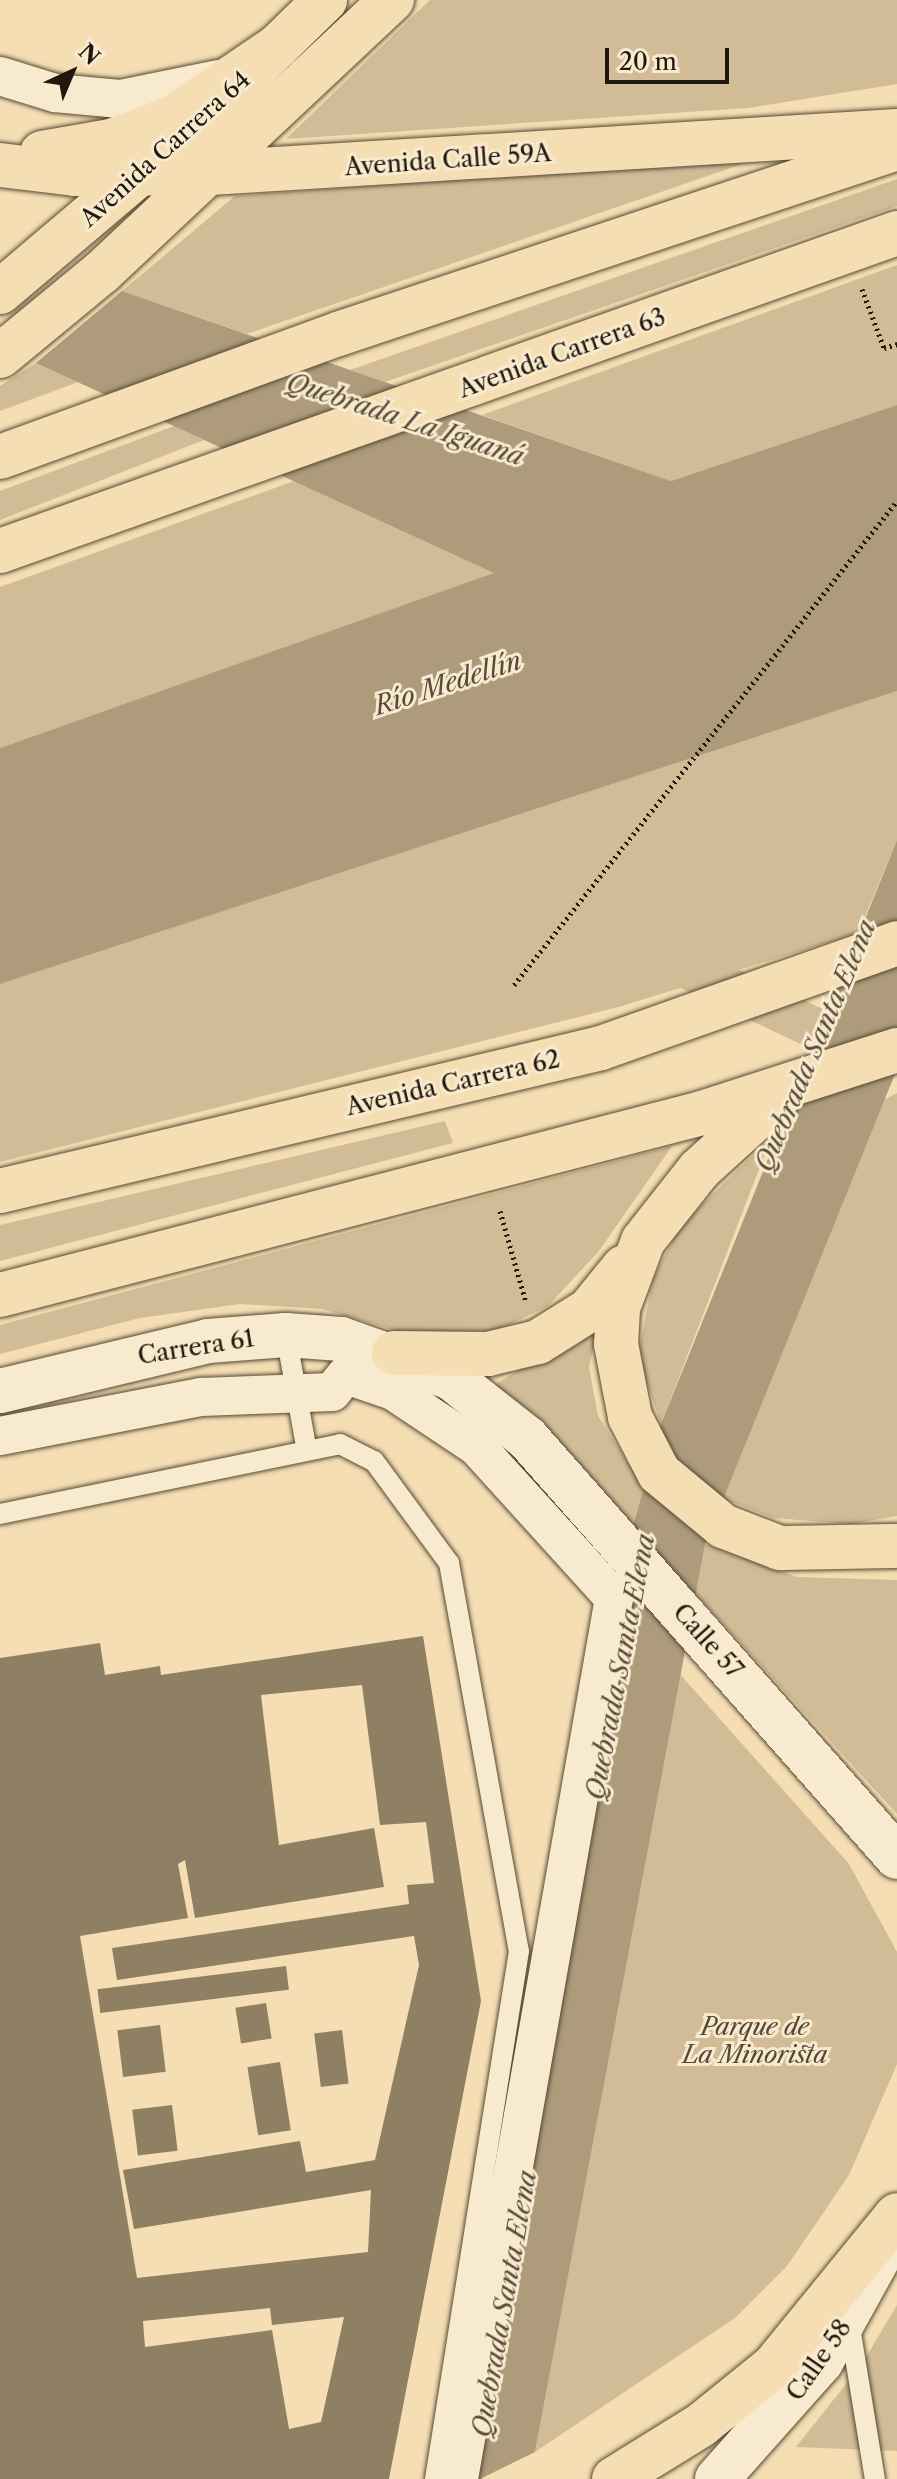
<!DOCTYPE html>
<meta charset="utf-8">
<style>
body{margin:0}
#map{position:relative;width:897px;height:2479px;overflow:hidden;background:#f5deb3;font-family:"Libre Caslon Text",serif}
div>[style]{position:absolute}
.green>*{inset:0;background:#d1bc97;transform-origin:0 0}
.water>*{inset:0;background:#ad9b7b}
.building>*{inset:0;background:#8f7f63;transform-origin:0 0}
.path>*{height:5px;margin-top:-2.5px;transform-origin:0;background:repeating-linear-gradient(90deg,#20180d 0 2px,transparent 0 6px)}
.roads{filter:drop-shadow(0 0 2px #554a36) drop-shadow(0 0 2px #554a36)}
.lane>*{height:20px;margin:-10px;padding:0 10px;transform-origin:10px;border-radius:10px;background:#f8eace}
.street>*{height:38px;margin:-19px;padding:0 19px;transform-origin:19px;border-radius:19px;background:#f8eace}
.secondary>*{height:44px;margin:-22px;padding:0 22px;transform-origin:22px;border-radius:22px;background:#f8eace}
.primary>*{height:44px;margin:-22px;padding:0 22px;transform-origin:22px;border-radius:22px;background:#f5deb3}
.highway>*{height:44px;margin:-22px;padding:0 22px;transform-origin:22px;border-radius:22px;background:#f5deb3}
span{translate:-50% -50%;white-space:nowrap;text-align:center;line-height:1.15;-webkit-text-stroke:6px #f8eace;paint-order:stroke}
.street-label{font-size:24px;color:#20180d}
.park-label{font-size:24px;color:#554936;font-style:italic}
.water-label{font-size:26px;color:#584c39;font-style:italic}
.north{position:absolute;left:32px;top:32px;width:80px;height:80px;-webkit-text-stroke:6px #f8eace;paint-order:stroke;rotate:44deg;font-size:22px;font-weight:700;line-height:32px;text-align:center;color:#20180d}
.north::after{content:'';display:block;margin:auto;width:28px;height:36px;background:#20180d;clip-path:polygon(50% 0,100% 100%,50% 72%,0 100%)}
.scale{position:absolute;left:605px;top:48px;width:124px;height:36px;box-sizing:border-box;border:4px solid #20180d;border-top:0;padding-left:10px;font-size:24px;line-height:28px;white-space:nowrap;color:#20180d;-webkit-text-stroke:6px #f8eace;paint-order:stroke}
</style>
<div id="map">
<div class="green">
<i style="clip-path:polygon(430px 0,897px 0,897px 84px,748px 108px,286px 139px)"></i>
<i style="clip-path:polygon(763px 157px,247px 334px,122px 291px,235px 196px)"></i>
<i style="clip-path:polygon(897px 179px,897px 206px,385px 382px,350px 370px)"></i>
<i style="clip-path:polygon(897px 265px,897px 405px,671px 481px,482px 415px)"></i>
<i style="clip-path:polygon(36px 363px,78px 382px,0 411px,0 386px)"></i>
<i style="clip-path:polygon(174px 426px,204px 440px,0 520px,0 491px)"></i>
<i style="clip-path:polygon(294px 481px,495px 573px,0 748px,0 587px)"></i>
<i style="clip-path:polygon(897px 691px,897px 840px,858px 933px,622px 1006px,0 1162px,0 984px)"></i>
<i style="left:825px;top:1010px;width:41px;height:346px;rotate:115deg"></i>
<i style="clip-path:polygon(897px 1093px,897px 1516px,851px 1524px,774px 1518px,719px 1497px,883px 1100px)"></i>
<i style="clip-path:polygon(445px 1121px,453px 1143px,0 1261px,0 1225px)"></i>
<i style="clip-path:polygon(771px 1138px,661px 1424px,638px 1356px,653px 1278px,682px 1224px)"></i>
<i style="clip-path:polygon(672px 1146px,599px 1251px,548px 1306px,496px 1331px,405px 1333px,322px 1309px,240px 1304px,140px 1318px,0 1354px,0 1325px)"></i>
<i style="clip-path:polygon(600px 1319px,589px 1367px,598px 1416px,645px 1489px,633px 1532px,555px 1436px,495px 1385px)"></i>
<i style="clip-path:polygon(705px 1544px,797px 1577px,897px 1580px,897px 1814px,695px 1593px)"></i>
<i style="clip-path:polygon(678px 1672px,849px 1864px,897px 1952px,897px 2064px,849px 2175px,787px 2266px,735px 2318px,535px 2452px)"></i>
<i style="clip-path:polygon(897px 2305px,897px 2451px,796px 2447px,862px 2364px)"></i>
</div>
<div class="water">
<i style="clip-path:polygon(122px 291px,671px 481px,897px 405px,897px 691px,0 984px,0 748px,494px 573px,36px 363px)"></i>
<i style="clip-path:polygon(897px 840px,897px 1069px,705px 1544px,535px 2452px,480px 2479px,459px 2479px,614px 1598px,661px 1424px)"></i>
</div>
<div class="building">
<i style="clip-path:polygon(evenodd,423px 1636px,481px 2001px,389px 2479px,0 2479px,0 1658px,100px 1643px,105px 1675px,160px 1666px,161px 1675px,423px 1636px,362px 1685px,380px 1825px,426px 1822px,434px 1883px,407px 1885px,409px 1904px,112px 1948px,117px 1980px,414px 1936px,419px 1965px,375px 2160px,306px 2172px,300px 2141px,123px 2170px,134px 2229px,371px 2190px,368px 2252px,137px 2278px,80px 1936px,188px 1918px,178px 1864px,185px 1860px,195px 1918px,384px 1887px,374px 1828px,279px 1845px,261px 1695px,362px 1685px,423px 1636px,270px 2308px,272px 2325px,344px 2317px,321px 2422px,289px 2429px,272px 2330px,145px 2347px,143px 2321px,270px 2308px)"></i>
<i style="left:286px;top:1966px;width:24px;height:190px;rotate:83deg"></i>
<i style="left:266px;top:2003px;width:36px;height:31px;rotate:81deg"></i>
<i style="left:160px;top:2025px;width:47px;height:43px;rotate:83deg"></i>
<i style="left:342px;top:2030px;width:54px;height:28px;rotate:83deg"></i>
<i style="left:280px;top:2062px;width:69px;height:33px;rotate:81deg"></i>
<i style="left:172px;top:2105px;width:46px;height:40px;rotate:83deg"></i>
</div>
<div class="path">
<i style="left:862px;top:289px;width:63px;rotate:69.6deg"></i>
<i style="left:884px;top:348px;width:14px;rotate:-17deg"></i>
<i style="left:514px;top:985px;width:617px;rotate:-51.64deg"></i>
<i style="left:500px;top:1211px;width:95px;rotate:74.1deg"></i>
</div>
<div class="roads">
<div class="lane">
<i style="left:286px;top:1335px;width:113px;rotate:79.8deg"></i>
<i style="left:0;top:1514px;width:347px;rotate:-11.6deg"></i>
<i style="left:340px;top:1444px;width:38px;rotate:27deg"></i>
<i style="left:374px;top:1461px;width:127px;rotate:53.7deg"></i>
<i style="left:449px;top:1563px;width:394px;rotate:79.8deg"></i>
<i style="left:519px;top:1951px;width:535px;rotate:99.04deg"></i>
<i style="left:849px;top:2321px;width:160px;rotate:80.7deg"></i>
</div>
<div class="street">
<i style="left:0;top:76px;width:58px;rotate:17.2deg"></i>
<i style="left:55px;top:93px;width:65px;rotate:5.3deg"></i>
<i style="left:120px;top:99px;width:100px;rotate:-11.5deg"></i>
<i style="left:0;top:1436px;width:205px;rotate:-11deg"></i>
<i style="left:201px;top:1397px;width:131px;rotate:-2.2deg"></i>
<i style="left:332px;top:1392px;width:22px;rotate:-51deg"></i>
<i style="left:346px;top:1375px;width:50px;rotate:18.8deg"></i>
<i style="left:393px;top:1391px;width:101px;rotate:33.7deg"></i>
<i style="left:477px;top:1447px;width:204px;rotate:47.8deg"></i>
<i style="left:614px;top:1598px;width:895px;rotate:99.98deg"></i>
</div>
<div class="secondary">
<i style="left:0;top:1391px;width:214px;rotate:-13.5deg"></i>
<i style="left:208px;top:1341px;width:78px;rotate:-4.4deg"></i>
<i style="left:286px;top:1335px;width:55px;rotate:4.2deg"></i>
<i style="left:341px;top:1339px;width:117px;rotate:19.5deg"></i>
<i style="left:451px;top:1378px;width:97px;rotate:38.3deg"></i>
<i style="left:527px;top:1438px;width:559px;rotate:48.55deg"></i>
<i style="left:717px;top:2479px;width:157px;rotate:-48.4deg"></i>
<i style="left:821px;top:2362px;width:141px;rotate:-61.1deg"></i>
</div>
<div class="primary">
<i style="left:0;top:292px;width:258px;rotate:-40.3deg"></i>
<i style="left:197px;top:125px;width:179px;rotate:-44.3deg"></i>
<i style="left:614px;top:2479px;width:102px;rotate:-31.8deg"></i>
<i style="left:701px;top:2425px;width:92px;rotate:-38.9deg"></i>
<i style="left:773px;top:2367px;width:196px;rotate:-50.8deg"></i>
</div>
<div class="highway">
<i style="left:42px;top:153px;width:70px;rotate:-9.9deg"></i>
<i style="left:111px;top:141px;width:65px;rotate:-20.7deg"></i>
<i style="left:172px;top:118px;width:127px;rotate:-34.1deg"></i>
<i style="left:0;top:165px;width:76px;rotate:6.8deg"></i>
<i style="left:75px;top:174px;width:135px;rotate:-0.4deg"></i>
<i style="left:210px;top:173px;width:688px;rotate:-3.5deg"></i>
<i style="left:0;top:356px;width:132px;rotate:-39.5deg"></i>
<i style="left:102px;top:272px;width:398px;rotate:-43.2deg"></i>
<i style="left:0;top:457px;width:360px;rotate:-20deg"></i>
<i style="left:338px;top:334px;width:589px;rotate:-18.4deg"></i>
<i style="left:0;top:551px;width:952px;rotate:-19.52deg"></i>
<i style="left:778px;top:1098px;width:107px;rotate:137.7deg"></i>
<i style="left:699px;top:1170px;width:90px;rotate:128.3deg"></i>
<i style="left:643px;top:1241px;width:72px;rotate:110.5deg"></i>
<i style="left:618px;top:1308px;width:36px;rotate:93deg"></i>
<i style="left:616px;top:1344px;width:74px;rotate:79.1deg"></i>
<i style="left:630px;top:1417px;width:63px;rotate:62.6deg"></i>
<i style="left:659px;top:1473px;width:83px;rotate:39.6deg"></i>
<i style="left:723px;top:1526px;width:61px;rotate:21.1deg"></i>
<i style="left:780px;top:1548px;width:117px;rotate:-1deg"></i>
<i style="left:0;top:1191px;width:618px;rotate:-13.38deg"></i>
<i style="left:601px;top:1048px;width:314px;rotate:-19.5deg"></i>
<i style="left:0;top:1295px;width:725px;rotate:-14.53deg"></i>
<i style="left:702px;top:1113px;width:205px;rotate:-17.9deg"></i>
<i style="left:394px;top:1353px;width:94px;rotate:0.6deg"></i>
<i style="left:488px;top:1354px;width:51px;rotate:-13.5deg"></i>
<i style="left:538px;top:1342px;width:60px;rotate:-32.1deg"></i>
<i style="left:589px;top:1310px;width:55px;rotate:-50.9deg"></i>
</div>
</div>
<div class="street-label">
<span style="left:165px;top:149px;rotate:-42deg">Avenida Carrera 64</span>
<span style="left:448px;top:160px;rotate:-4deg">Avenida Calle 59A</span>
<span style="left:562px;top:353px;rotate:-20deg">Avenida Carrera 63</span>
<span style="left:453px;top:1083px;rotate:-13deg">Avenida Carrera 62</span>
<span style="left:196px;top:1347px;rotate:-9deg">Carrera 61</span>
<span style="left:708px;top:1641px;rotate:48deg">Calle 57</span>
<span style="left:819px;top:2360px;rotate:-55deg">Calle 58</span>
</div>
<div class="park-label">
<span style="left:755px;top:2041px">Parque de<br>La Minorista</span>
</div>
<div class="water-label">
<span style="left:405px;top:420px;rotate:18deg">Quebrada La Iguaná</span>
<span style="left:448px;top:684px;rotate:-18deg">Río Medellín</span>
<span style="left:816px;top:1046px;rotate:-67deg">Quebrada Santa Elena</span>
<span style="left:621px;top:1667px;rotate:-79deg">Quebrada Santa Elena</span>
<span style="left:505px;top:2304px;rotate:-80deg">Quebrada Santa Elena</span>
</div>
<div class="north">N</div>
<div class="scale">20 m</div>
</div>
